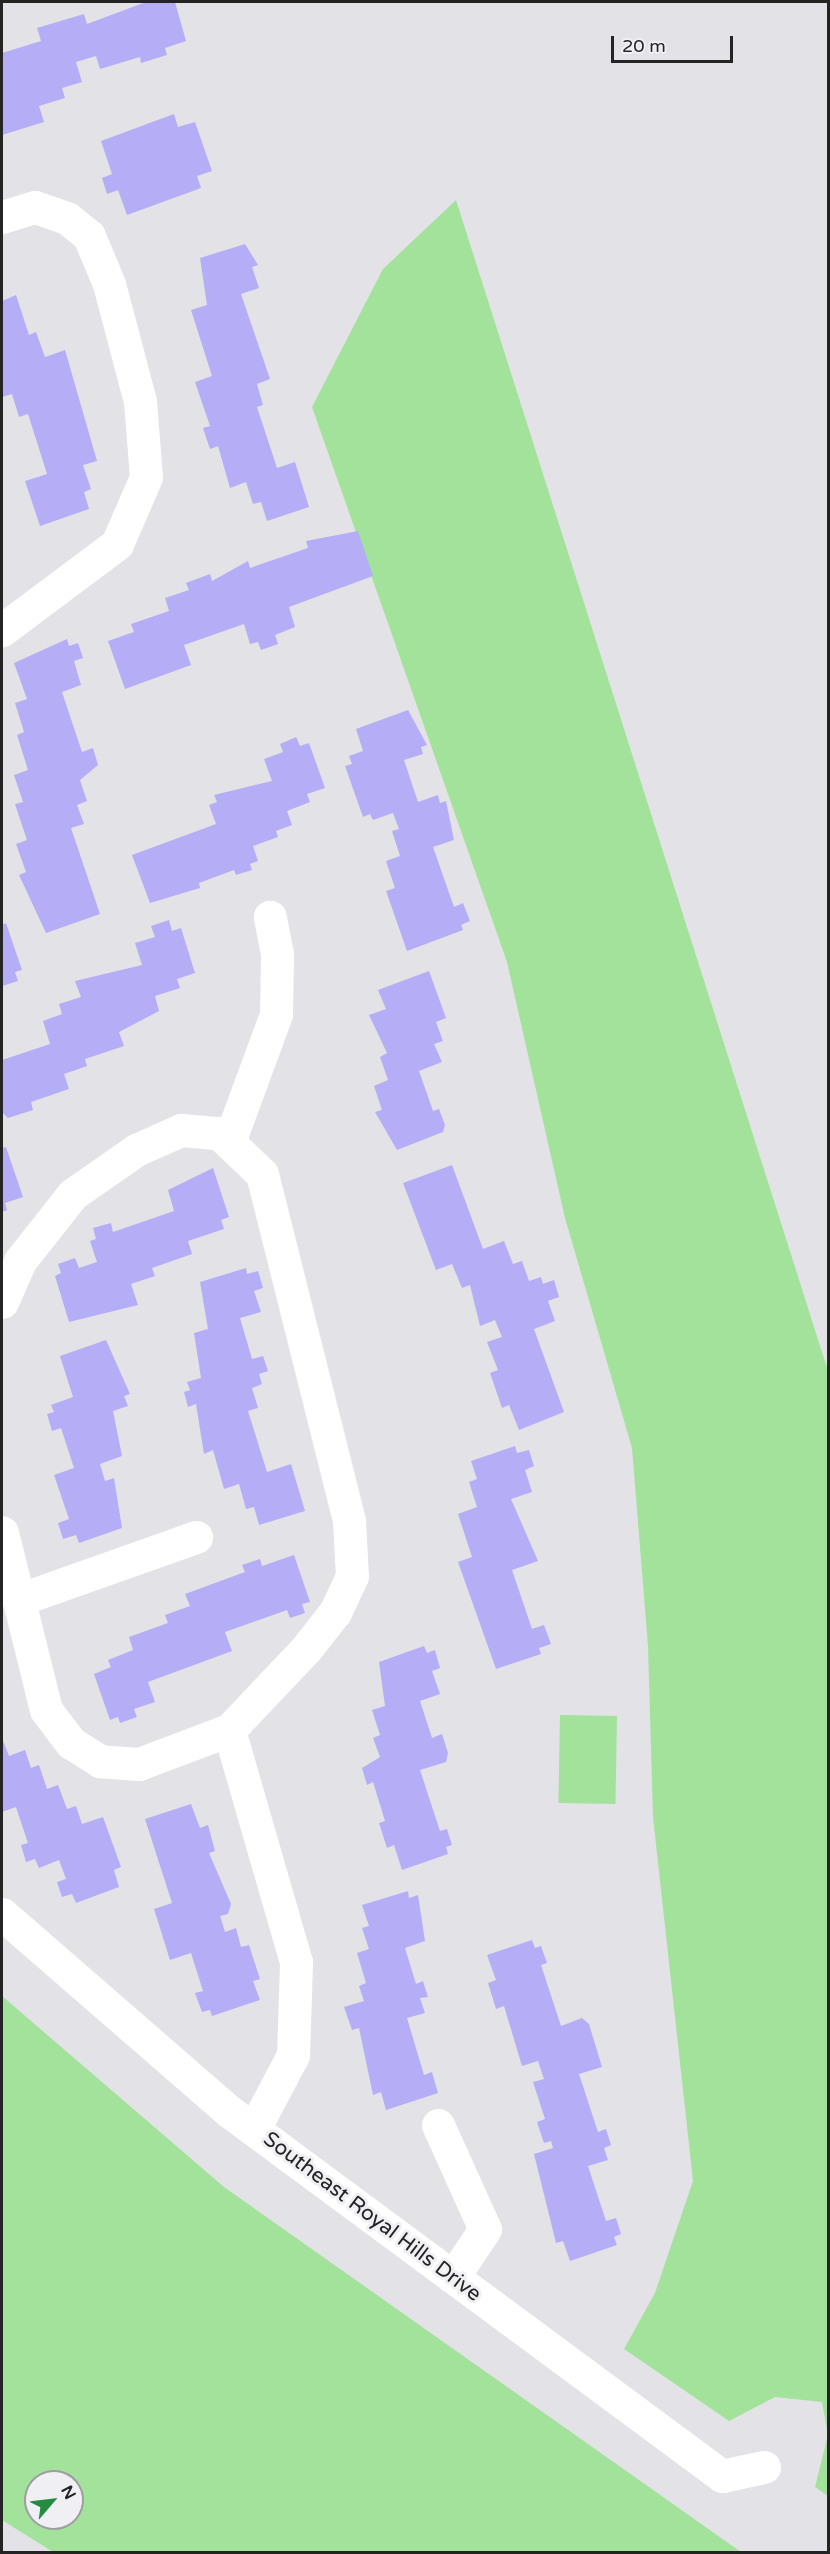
<!DOCTYPE html>
<style>
body{margin:0}
#map{position:relative;width:830px;height:2554px;overflow:hidden;background:#e3e2e6;font-family:"Varela Round",sans-serif}
div>[style]{position:absolute}
.green>*{inset:0;background:#a2e29b;transform-origin:0 0}
.building>*{inset:0;background:#b6adf7}
.minor>*{height:33px;margin:-16.5px;padding:0 16.5px;transform-origin:16.5px;border-radius:16.5px;background:#fff}
span{translate:-50% -50%;white-space:nowrap;text-align:center;line-height:1.15;-webkit-text-stroke:6px #f0eff4;paint-order:stroke}
.street-label{font-size:21px;color:#242425}
.frame{position:absolute;inset:0;border:3px solid #242425;pointer-events:none}
.north{position:absolute;left:24px;top:2470px;width:60px;height:60px;box-sizing:border-box;background:#f0eff4;border:2px solid #9e9ea1;border-radius:50%;rotate:62deg;font-size:16px;font-weight:700;line-height:24px;text-align:center;color:#242425}
.north::after{content:'';display:block;margin:auto;width:21px;height:27px;background:#248b40;clip-path:polygon(50% 0,100% 100%,50% 72%,0 100%)}
.scale{position:absolute;left:611px;top:36px;width:122px;height:27px;box-sizing:border-box;border:3px solid #242425;border-top:0;padding-left:8px;font-size:18px;line-height:21px;white-space:nowrap;color:#242425;-webkit-text-stroke:4px #f0eff4;paint-order:stroke}
</style>
<div id="map">
<div class="green">
<i style="clip-path:polygon(456px 200px,828px 1371px,828px 2435px,822px 2402px,775px 2397px,729px 2421px,624px 2349px,655px 2293px,693px 2181px,653px 1817px,648px 1646px,632px 1448px,565px 1218px,507px 962px,312px 407px,383px 269px)"></i>
<i style="left:560px;top:1715px;width:57px;height:88px;rotate:1deg"></i>
<i style="clip-path:polygon(evenodd,2px 1996px,224px 2187px,741px 2552px,53px 2552px,2px 2520px,2px 1996px,36px 2482px,72px 2482px,72px 2518px,36px 2518px,36px 2482px)"></i>
<i style="clip-path:polygon(828px 2435px,828px 2496px,815px 2487px)"></i>
</div>
<div class="building">
<i style="clip-path:polygon(146px 2px,175px 2px,186px 41px,165px 48px,167px 55px,141px 63px,140px 57px,100px 69px,96px 56px,76px 62px,82px 82px,62px 88px,65px 98px,39px 106px,44px 122px,2px 135px,2px 53px,41px 41px,37px 28px,84px 14px,87px 24px)"></i>
<i style="clip-path:polygon(174px 114px,178px 127px,195px 122px,212px 171px,197px 176px,201px 188px,127px 215px,118px 190px,107px 194px,102px 178px,112px 174px,101px 141px)"></i>
<i style="clip-path:polygon(245px 244px,258px 265px,252px 267px,259px 288px,241px 294px,270px 379px,257px 384px,263px 405px,257px 407px,277px 468px,295px 462px,309px 507px,267px 521px,261px 502px,253px 504px,246px 482px,230px 488px,218px 446px,210px 449px,203px 428px,210px 426px,195px 382px,212px 376px,191px 310px,207px 305px,200px 258px)"></i>
<i style="clip-path:polygon(16px 295px,29px 335px,36px 332px,45px 357px,65px 350px,97px 461px,83px 465px,91px 489px,84px 492px,89px 509px,40px 526px,25px 481px,47px 474px,28px 414px,19px 417px,12px 394px,2px 397px,2px 301px)"></i>
<i style="clip-path:polygon(358px 531px,373px 576px,289px 607px,295px 627px,275px 635px,278px 644px,261px 650px,258px 642px,250px 644px,244px 624px,184px 645px,191px 665px,125px 689px,108px 641px,134px 632px,131px 624px,169px 611px,165px 598px,189px 590px,186px 583px,210px 574px,212px 581px,248px 561px,250px 568px,308px 548px,306px 541px)"></i>
<i style="clip-path:polygon(67px 639px,69px 646px,78px 643px,83px 658px,74px 661px,81px 685px,62px 692px,82px 752px,93px 748px,98px 765px,80px 780px,87px 801px,77px 805px,84px 824px,71px 828px,100px 914px,46px 933px,19px 875px,26px 872px,16px 844px,27px 840px,15px 804px,23px 802px,14px 775px,28px 770px,17px 735px,24px 732px,15px 703px,27px 699px,14px 663px)"></i>
<i style="clip-path:polygon(408px 710px,427px 745px,421px 747px,423px 754px,404px 760px,418px 802px,438px 795px,440px 803px,446px 801px,454px 840px,433px 847px,454px 907px,463px 903px,470px 921px,461px 925px,463px 930px,407px 951px,386px 891px,395px 888px,386px 861px,400px 856px,392px 831px,399px 829px,393px 813px,373px 820px,370px 814px,363px 817px,345px 766px,352px 764px,349px 756px,363px 751px,356px 729px)"></i>
<i style="clip-path:polygon(296px 737px,300px 746px,309px 743px,325px 788px,307px 794px,310px 802px,287px 811px,292px 825px,276px 831px,278px 837px,253px 846px,258px 861px,250px 864px,252px 870px,236px 875px,234px 870px,199px 883px,200px 888px,150px 903px,132px 855px,216px 824px,209px 805px,217px 802px,214px 795px,272px 781px,264px 759px,283px 752px,280px 744px)"></i>
<i style="clip-path:polygon(169px 920px,172px 931px,181px 928px,195px 973px,177px 979px,180px 988px,155px 996px,159px 1011px,119px 1032px,124px 1046px,85px 1059px,87px 1066px,64px 1074px,69px 1089px,31px 1102px,33px 1110px,8px 1118px,2px 1112px,2px 1060px,50px 1044px,43px 1021px,62px 1014px,59px 1004px,81px 997px,75px 981px,142px 965px,135px 943px,155px 937px,151px 926px)"></i>
<i style="clip-path:polygon(6px 923px,22px 970px,15px 972px,18px 981px,2px 986px,2px 925px)"></i>
<i style="clip-path:polygon(429px 971px,446px 1018px,436px 1022px,443px 1041px,434px 1044px,442px 1062px,419px 1071px,433px 1111px,439px 1109px,445px 1125px,443px 1132px,397px 1150px,375px 1112px,382px 1110px,374px 1086px,388px 1080px,380px 1057px,387px 1053px,369px 1015px,386px 1009px,378px 990px)"></i>
<i style="clip-path:polygon(6px 1147px,23px 1197px,5px 1203px,7px 1210px,2px 1212px,2px 1148px)"></i>
<i style="clip-path:polygon(452px 1165px,483px 1249px,504px 1241px,513px 1264px,522px 1261px,529px 1281px,541px 1277px,543px 1284px,554px 1280px,559px 1297px,548px 1301px,555px 1321px,534px 1329px,564px 1412px,519px 1430px,509px 1405px,502px 1408px,490px 1373px,498px 1370px,487px 1342px,502px 1337px,495px 1320px,480px 1326px,470px 1285px,462px 1288px,452px 1264px,436px 1270px,403px 1183px)"></i>
<i style="clip-path:polygon(213px 1168px,229px 1217px,221px 1220px,224px 1229px,188px 1241px,192px 1254px,152px 1268px,155px 1276px,131px 1284px,138px 1305px,69px 1322px,55px 1276px,61px 1273px,58px 1264px,75px 1258px,79px 1268px,97px 1262px,90px 1241px,96px 1239px,93px 1228px,111px 1223px,113px 1232px,174px 1211px,168px 1190px)"></i>
<i style="clip-path:polygon(246px 1268px,247px 1274px,258px 1271px,263px 1288px,254px 1291px,261px 1312px,240px 1318px,252px 1359px,263px 1356px,268px 1371px,259px 1374px,262px 1384px,252px 1388px,258px 1408px,248px 1411px,267px 1472px,291px 1464px,305px 1511px,259px 1525px,254px 1507px,246px 1509px,239px 1484px,224px 1489px,213px 1450px,204px 1454px,196px 1404px,188px 1407px,184px 1392px,190px 1390px,187px 1382px,201px 1378px,194px 1333px,208px 1329px,200px 1282px)"></i>
<i style="clip-path:polygon(106px 1340px,130px 1394px,124px 1396px,128px 1406px,113px 1411px,122px 1456px,100px 1464px,105px 1481px,114px 1478px,122px 1528px,79px 1543px,76px 1535px,63px 1539px,58px 1523px,69px 1519px,54px 1475px,74px 1468px,61px 1428px,52px 1431px,47px 1414px,54px 1412px,51px 1405px,73px 1397px,60px 1356px)"></i>
<i style="clip-path:polygon(515px 1446px,517px 1453px,529px 1450px,534px 1466px,525px 1470px,532px 1492px,511px 1499px,538px 1561px,512px 1570px,532px 1629px,544px 1625px,551px 1644px,539px 1648px,541px 1654px,496px 1669px,458px 1562px,472px 1557px,458px 1514px,477px 1507px,469px 1482px,477px 1479px,471px 1461px)"></i>
<i style="clip-path:polygon(294px 1555px,310px 1602px,302px 1604px,305px 1613px,290px 1618px,287px 1610px,225px 1632px,232px 1651px,148px 1682px,155px 1702px,134px 1709px,137px 1717px,120px 1723px,118px 1717px,110px 1720px,94px 1674px,111px 1667px,108px 1660px,133px 1650px,129px 1637px,168px 1623px,165px 1615px,190px 1606px,185px 1594px,245px 1572px,242px 1565px,260px 1559px,262px 1566px)"></i>
<i style="clip-path:polygon(424px 1646px,427px 1653px,435px 1650px,440px 1668px,432px 1671px,440px 1694px,420px 1701px,432px 1738px,442px 1734px,448px 1753px,446px 1762px,420px 1770px,440px 1831px,447px 1829px,452px 1845px,446px 1847px,448px 1854px,402px 1870px,394px 1845px,387px 1848px,379px 1823px,385px 1821px,373px 1782px,367px 1785px,362px 1768px,380px 1757px,373px 1738px,380px 1735px,372px 1710px,385px 1706px,379px 1662px)"></i>
<i style="clip-path:polygon(2px 1738px,9px 1756px,25px 1750px,31px 1768px,39px 1765px,47px 1789px,58px 1785px,67px 1809px,76px 1806px,82px 1824px,103px 1817px,121px 1867px,114px 1870px,119px 1887px,76px 1903px,72px 1894px,62px 1897px,57px 1882px,66px 1879px,59px 1860px,39px 1868px,35px 1859px,26px 1862px,21px 1845px,28px 1843px,16px 1807px,2px 1812px)"></i>
<i style="clip-path:polygon(191px 1804px,200px 1828px,208px 1825px,215px 1851px,209px 1853px,231px 1904px,228px 1914px,220px 1916px,225px 1932px,236px 1928px,241px 1947px,249px 1945px,260px 1979px,253px 1981px,260px 2000px,212px 2016px,210px 2010px,202px 2012px,195px 1993px,203px 1991px,191px 1953px,170px 1960px,154px 1909px,172px 1903px,145px 1819px)"></i>
<i style="clip-path:polygon(408px 1891px,409px 1898px,418px 1895px,425px 1941px,405px 1948px,416px 1984px,423px 1981px,428px 1997px,420px 1998px,425px 2013px,407px 2018px,424px 2075px,432px 2072px,438px 2093px,386px 2110px,381px 2092px,373px 2095px,359px 2028px,352px 2030px,344px 2007px,364px 2001px,359px 1986px,366px 1983px,357px 1953px,369px 1949px,362px 1928px,369px 1926px,362px 1905px)"></i>
<i style="clip-path:polygon(532px 1940px,535px 1948px,541px 1946px,547px 1963px,541px 1965px,561px 2026px,582px 2018px,589px 2024px,602px 2067px,579px 2074px,598px 2132px,606px 2129px,611px 2145px,604px 2148px,608px 2160px,588px 2166px,606px 2221px,616px 2218px,621px 2234px,614px 2237px,617px 2245px,570px 2261px,563px 2241px,556px 2243px,534px 2154px,553px 2148px,551px 2141px,544px 2143px,537px 2122px,545px 2119px,533px 2082px,544px 2079px,538px 2061px,522px 2066px,504px 2006px,496px 2009px,488px 1983px,496px 1980px,487px 1955px)"></i>
</div>
<div class="minor">
<i style="left:2px;top:217px;width:34px;rotate:-17deg"></i>
<i style="left:35px;top:207px;width:34px;rotate:19deg"></i>
<i style="left:67px;top:218px;width:28px;rotate:39deg"></i>
<i style="left:89px;top:236px;width:52px;rotate:67.4deg"></i>
<i style="left:109px;top:284px;width:121px;rotate:75.2deg"></i>
<i style="left:140px;top:401px;width:76px;rotate:85.5deg"></i>
<i style="left:146px;top:477px;width:73px;rotate:113.4deg"></i>
<i style="left:117px;top:544px;width:144px;rotate:143.2deg"></i>
<i style="left:229px;top:1142px;width:136px;rotate:-69.8deg"></i>
<i style="left:276px;top:1014px;width:60px;rotate:-89deg"></i>
<i style="left:277px;top:954px;width:38px;rotate:-101deg"></i>
<i style="left:2px;top:1302px;width:45px;rotate:-66.3deg"></i>
<i style="left:20px;top:1261px;width:85px;rotate:-51.7deg"></i>
<i style="left:73px;top:1194px;width:77px;rotate:-34.9deg"></i>
<i style="left:136px;top:1150px;width:49px;rotate:-24deg"></i>
<i style="left:181px;top:1130px;width:38px;rotate:5deg"></i>
<i style="left:219px;top:1133px;width:59px;rotate:43.6deg"></i>
<i style="left:262px;top:1174px;width:358px;rotate:75.9deg"></i>
<i style="left:349px;top:1521px;width:55px;rotate:86.9deg"></i>
<i style="left:352px;top:1576px;width:40px;rotate:115deg"></i>
<i style="left:335px;top:1612px;width:47px;rotate:128.1deg"></i>
<i style="left:306px;top:1649px;width:112px;rotate:133.5deg"></i>
<i style="left:229px;top:1730px;width:96px;rotate:159.3deg"></i>
<i style="left:139px;top:1764px;width:39px;rotate:-176deg"></i>
<i style="left:100px;top:1761px;width:34px;rotate:-148deg"></i>
<i style="left:71px;top:1743px;width:41px;rotate:-127.1deg"></i>
<i style="left:46px;top:1710px;width:183px;rotate:-103.9deg"></i>
<i style="left:18px;top:1600px;width:189px;rotate:-19.5deg"></i>
<i style="left:229px;top:1730px;width:241px;rotate:73.9deg"></i>
<i style="left:296px;top:1962px;width:93px;rotate:91.8deg"></i>
<i style="left:293px;top:2055px;width:84px;rotate:117.8deg"></i>
<i style="left:2px;top:1914px;width:302px;rotate:41deg"></i>
<i style="left:230px;top:2112px;width:612px;rotate:36.5deg"></i>
<i style="left:722px;top:2476px;width:43px;rotate:-12.1deg"></i>
<i style="left:438px;top:2125px;width:114px;rotate:65.7deg"></i>
<i style="left:485px;top:2229px;width:58px;rotate:123.7deg"></i>
</div>
<div class="street-label">
<span style="left:372px;top:2217px;rotate:37deg">Southeast Royal Hills Drive</span>
</div>
<div class="frame"></div>
<div class="north">N</div>
<div class="scale">20 m</div>
</div>
